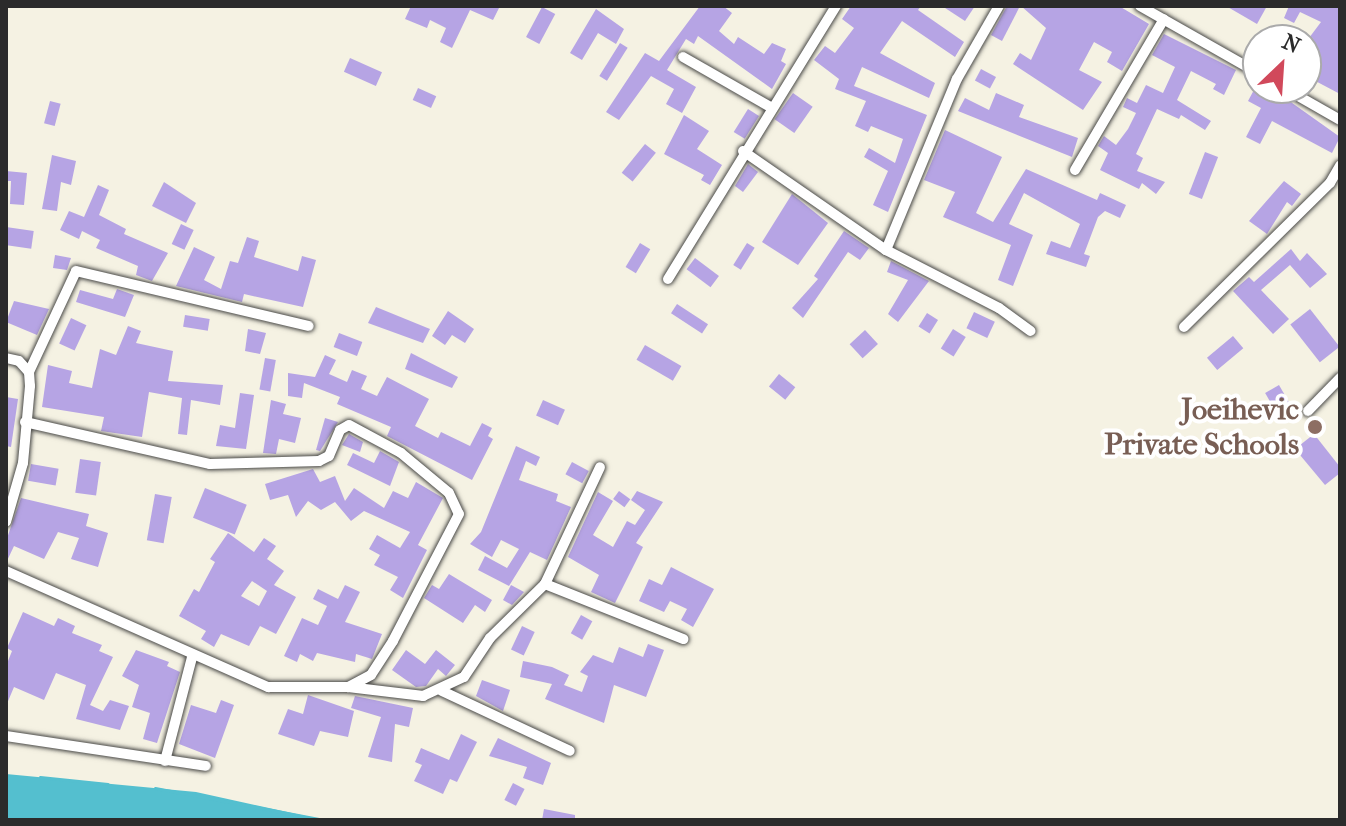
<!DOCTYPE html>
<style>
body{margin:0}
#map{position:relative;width:1346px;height:826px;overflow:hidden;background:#f5f2e3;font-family:"IM FELL French Canon",serif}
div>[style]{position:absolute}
.water>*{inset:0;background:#54bfcf}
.stream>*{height:3px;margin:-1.5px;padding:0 1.5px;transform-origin:1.5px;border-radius:1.5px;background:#54bfcf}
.building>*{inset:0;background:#b6a4e4;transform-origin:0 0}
.roads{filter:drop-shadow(0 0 2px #494947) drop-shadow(0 0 2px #494947)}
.minor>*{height:10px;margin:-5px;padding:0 5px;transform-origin:5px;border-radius:5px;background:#fff}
.dots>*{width:22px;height:22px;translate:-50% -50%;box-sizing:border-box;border:4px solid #fff;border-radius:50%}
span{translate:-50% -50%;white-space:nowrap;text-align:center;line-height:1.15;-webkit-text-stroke:8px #fff;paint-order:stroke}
.education-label{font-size:30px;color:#785e54;font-weight:700}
.right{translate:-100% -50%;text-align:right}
.frame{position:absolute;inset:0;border:8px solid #2b2b2b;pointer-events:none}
.north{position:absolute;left:1242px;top:24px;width:80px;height:80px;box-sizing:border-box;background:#fff;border:2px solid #aaa;border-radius:50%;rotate:25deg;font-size:22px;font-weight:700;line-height:32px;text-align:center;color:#2b2b2b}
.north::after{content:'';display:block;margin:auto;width:28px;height:36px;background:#d1495b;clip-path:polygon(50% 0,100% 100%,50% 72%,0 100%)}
</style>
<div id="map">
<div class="water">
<i style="clip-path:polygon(6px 774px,196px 792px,324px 820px,6px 820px)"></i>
</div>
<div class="stream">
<i style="left:40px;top:777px;width:68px;rotate:5.9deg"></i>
<i style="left:155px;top:788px;width:172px;rotate:10.7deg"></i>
</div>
<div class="building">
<i style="clip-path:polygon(411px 6px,500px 6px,493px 20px,470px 10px,452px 48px,440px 42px,446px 28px,430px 20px,427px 28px,405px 19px)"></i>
<i style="clip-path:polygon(700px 6px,723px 6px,732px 13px,719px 31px,734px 44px,738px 37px,764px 54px,772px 43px,786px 49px,781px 61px,786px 64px,772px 89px,698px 36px,694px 44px,686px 39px,667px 70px,696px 87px,682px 113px,666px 104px,674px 89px,651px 76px,619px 120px,606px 112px,645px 53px,659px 61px)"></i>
<i style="clip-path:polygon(851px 6px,921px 6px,918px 10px,964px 42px,955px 57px,902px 21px,880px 53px,935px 83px,929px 98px,862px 67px,854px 86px,927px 115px,888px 212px,873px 205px,888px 171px,864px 157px,869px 148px,895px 163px,903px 139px,871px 126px,868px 132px,855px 126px,866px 101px,835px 89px,839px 79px,814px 60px,825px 46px,835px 53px,854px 28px,842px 19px)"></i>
<i style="clip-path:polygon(942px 6px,975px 6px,965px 21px)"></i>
<i style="clip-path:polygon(1007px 6px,1020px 6px,1002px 41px,991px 35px)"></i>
<i style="clip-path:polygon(1021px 6px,1119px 6px,1149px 24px,1122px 71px,1107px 62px,1112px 52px,1094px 42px,1079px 70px,1102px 82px,1083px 110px,1013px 64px,1020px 53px,1031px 60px,1046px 28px)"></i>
<i style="clip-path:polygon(1226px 6px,1267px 6px,1257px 24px)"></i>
<i style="clip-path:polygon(1289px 6px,1340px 6px,1340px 94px,1306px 76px,1306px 42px,1321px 22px,1300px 12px,1294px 23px,1284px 18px)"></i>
<i style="left:542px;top:7px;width:15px;height:34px;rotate:28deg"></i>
<i style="clip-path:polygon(596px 9px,624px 29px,616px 44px,598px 33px,582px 60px,570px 53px)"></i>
<i style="clip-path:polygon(1282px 29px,1303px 40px,1277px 40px)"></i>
<i style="clip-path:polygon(1164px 34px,1236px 70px,1224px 95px,1213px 89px,1216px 84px,1191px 71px,1177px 100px,1211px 121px,1205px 130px,1181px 115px,1179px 119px,1157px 109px,1136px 154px,1143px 158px,1137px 171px,1165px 182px,1156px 194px,1142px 183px,1139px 189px,1100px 170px,1108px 153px,1098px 146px,1104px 136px,1116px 145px,1128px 129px,1136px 113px,1123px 107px,1127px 98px,1137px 103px,1146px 85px,1163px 93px,1175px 67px,1152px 55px)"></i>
<i style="left:620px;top:43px;width:9px;height:39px;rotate:32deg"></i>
<i style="left:350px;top:58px;width:35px;height:15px;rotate:24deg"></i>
<i style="left:981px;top:69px;width:17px;height:13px;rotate:28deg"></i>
<i style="left:418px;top:88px;width:20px;height:13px;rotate:24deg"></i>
<i style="clip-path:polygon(1255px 88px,1271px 88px,1340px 137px,1332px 153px,1272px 121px,1260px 144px,1246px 137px,1261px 108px,1248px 101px)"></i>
<i style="left:793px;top:93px;width:24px;height:32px;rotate:35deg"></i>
<i style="clip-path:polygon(996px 93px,1024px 105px,1019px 117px,1078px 138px,1072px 157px,958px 111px,965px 98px,989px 110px)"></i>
<i style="left:50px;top:101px;width:11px;height:23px;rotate:15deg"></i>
<i style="left:748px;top:109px;width:13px;height:27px;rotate:32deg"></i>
<i style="clip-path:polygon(684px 115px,709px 131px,697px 149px,722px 165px,710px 185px,701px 180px,704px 175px,664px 154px)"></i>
<i style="clip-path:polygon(945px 130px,1002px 157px,976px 213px,993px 222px,1026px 169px,1097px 200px,1100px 193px,1126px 205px,1120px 218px,1105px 211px,1098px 217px,1084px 254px,1090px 256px,1086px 267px,1046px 254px,1051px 241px,1070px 248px,1080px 224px,1024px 193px,1009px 224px,1033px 235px,1013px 286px,998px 280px,1011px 245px,943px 217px,955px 192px,924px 180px)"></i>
<i style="left:645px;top:144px;width:14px;height:37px;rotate:39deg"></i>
<i style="left:1205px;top:152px;width:14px;height:45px;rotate:21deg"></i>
<i style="clip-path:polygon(52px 155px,76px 161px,71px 185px,61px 182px,57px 211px,42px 209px)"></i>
<i style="clip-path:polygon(748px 164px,758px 172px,743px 192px,735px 186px)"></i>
<i style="clip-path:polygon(6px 171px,27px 173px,24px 205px,10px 204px,11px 181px,6px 181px)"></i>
<i style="clip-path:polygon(1284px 181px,1301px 194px,1292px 206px,1287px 202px,1267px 234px,1249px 221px)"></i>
<i style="clip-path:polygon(164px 182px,196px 203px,186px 223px,152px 206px)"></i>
<i style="clip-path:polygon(98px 185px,109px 190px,99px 215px,126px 229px,124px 234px,168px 253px,152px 281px,136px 275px,138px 266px,96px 248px,100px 240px,82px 231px,79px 239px,60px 230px,69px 211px,84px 217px)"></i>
<i style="clip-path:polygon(792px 194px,828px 223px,798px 265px,762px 242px)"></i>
<i style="left:181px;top:224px;width:14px;height:22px;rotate:25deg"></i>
<i style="left:6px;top:227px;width:28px;height:18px;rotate:8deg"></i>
<i style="clip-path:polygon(844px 231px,869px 248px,860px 260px,848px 252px,803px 318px,792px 308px,818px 279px,814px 276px)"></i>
<i style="clip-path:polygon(247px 237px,259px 241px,254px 257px,298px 271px,302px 256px,316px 260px,303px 307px,244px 294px,242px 302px,176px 286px,194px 247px,215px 257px,204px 280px,221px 289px,230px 261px,238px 263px)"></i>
<i style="left:640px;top:243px;width:12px;height:28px;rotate:31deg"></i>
<i style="left:747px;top:243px;width:9px;height:26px;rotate:32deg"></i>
<i style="clip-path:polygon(1291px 249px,1300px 261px,1307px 253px,1327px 274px,1310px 288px,1290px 265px,1261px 290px,1289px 319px,1273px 334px,1233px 291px,1249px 277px,1254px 282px)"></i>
<i style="clip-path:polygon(55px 255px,71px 258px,67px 270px,53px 268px)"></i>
<i style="left:695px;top:258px;width:30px;height:14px;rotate:37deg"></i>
<i style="clip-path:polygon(891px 261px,929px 281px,898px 322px,888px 314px,908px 280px,887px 272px)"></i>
<i style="clip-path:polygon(117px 289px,134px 295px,125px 317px,76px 302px,80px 290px,113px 299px)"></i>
<i style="clip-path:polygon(14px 301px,49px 309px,37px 335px,6px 322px)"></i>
<i style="left:677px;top:304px;width:37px;height:11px;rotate:33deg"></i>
<i style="clip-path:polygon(376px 307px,430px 329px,423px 343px,368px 323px)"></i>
<i style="left:1310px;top:309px;width:48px;height:25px;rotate:52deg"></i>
<i style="clip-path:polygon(448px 311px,474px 329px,465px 343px,452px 335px,445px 345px,432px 336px)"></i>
<i style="left:974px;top:312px;width:23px;height:18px;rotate:25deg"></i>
<i style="left:927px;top:313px;width:13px;height:16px;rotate:32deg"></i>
<i style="left:185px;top:315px;width:25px;height:12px;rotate:9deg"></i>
<i style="left:71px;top:318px;width:17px;height:28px;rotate:25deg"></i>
<i style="clip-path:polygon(128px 326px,141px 331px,136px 343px,173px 351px,168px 381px,223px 385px,220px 405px,191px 400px,187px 435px,178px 434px,182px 398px,149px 392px,142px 437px,101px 431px,104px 417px,42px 407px,48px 365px,72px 371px,69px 383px,92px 388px,100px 349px,116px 355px)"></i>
<i style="clip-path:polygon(248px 329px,266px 333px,260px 354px,245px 351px)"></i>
<i style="left:953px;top:329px;width:15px;height:23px;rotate:32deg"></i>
<i style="left:865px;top:330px;width:19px;height:21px;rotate:47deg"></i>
<i style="left:339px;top:333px;width:25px;height:15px;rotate:21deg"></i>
<i style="left:1233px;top:336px;width:16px;height:34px;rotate:50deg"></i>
<i style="left:645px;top:345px;width:42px;height:17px;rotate:30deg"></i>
<i style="clip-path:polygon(411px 353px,458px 377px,452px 388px,405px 369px)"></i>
<i style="clip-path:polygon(325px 355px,336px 360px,329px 374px,347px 382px,352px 370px,367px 376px,361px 389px,377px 396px,387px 377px,429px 399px,415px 426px,438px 438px,441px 432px,470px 446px,482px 423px,492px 428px,488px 436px,493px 439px,472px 480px,387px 436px,391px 427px,337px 404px,340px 397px,304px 383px,302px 398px,288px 396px,288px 373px,315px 377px)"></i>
<i style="left:265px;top:358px;width:11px;height:32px;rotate:10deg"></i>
<i style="left:779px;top:374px;width:21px;height:16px;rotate:39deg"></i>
<i style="left:1279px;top:385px;width:28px;height:16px;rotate:60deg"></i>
<i style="clip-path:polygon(240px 393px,254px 395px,246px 449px,216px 446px,220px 425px,235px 428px)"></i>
<i style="clip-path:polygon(6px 397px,18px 399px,11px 447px,6px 446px)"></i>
<i style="clip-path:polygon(271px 400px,286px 404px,283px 414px,301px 418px,295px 443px,279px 439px,276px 454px,263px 453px)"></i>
<i style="left:543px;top:400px;width:24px;height:17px;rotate:24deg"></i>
<i style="clip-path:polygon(325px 418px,338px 422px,320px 451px,316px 450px)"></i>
<i style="clip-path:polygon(349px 434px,363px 442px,360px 452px,342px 445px)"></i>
<i style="clip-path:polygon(1314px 434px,1340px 467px,1340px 473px,1325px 485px,1295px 449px)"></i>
<i style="clip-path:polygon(516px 446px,540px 457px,536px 466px,526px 461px,519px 480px,558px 494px,556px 501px,571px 507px,547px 560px,530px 552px,509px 586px,478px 570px,485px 556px,507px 568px,519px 549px,501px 540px,492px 557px,470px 544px,481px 532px)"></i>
<i style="clip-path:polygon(380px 451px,399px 462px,390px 486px,347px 465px,353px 453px,374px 463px)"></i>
<i style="left:80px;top:459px;width:21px;height:34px;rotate:8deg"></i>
<i style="left:572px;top:462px;width:19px;height:14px;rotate:28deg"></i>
<i style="left:31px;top:464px;width:28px;height:17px;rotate:10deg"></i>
<i style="clip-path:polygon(313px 469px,320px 482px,335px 476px,345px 501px,354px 488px,384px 508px,393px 491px,408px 498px,416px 482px,443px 498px,418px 545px,427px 550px,403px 598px,390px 590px,398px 577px,374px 565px,380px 555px,369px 549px,377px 535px,400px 548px,410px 532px,364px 511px,351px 521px,335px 502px,321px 510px,308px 501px,296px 517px,288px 495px,270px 500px,265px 484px)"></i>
<i style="left:205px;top:488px;width:45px;height:32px;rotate:22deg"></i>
<i style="left:619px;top:491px;width:14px;height:10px;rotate:36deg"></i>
<i style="clip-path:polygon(637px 491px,663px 502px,636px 543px,643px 547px,615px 603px,591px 592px,599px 575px,568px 557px,598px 492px,613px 501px,593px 535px,613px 547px,627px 521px,635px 525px,645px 510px,631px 500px)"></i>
<i style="left:155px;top:494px;width:17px;height:47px;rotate:10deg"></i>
<i style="clip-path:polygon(21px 498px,89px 514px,86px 526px,108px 533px,98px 567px,71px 559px,79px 538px,58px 532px,44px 559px,14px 546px,6px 563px,6px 541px)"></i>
<i style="clip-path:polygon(evenodd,228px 533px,254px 552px,264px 538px,276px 546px,267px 559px,284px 571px,274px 585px,296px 597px,276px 634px,260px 626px,249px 646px,221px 634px,214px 647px,201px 639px,206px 631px,179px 616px,194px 589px,199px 592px,215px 562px,210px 559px,228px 533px,252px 581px,267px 591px,259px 606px,241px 596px,252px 581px)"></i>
<i style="clip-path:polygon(671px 567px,714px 589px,693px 627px,681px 620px,687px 609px,670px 601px,664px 612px,639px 601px,649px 579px,662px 585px)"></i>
<i style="clip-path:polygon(449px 574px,492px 600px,485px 612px,475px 605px,463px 623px,424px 598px,432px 585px,439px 589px)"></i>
<i style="clip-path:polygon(345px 585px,360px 592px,345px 622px,382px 634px,372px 659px,356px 654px,355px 662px,317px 653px,313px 661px,300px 654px,297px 662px,284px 656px,302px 618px,318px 625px,327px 606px,313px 599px,318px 589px,338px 599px)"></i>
<i style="clip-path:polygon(511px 585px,524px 592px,512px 605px,503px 600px)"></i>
<i style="clip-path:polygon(23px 612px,54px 626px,58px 618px,75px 626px,72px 633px,102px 645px,99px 651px,113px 657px,90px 705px,103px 711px,110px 700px,129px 706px,120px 730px,76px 719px,86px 685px,56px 673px,44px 700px,14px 687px,6px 706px,6px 666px,12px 651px,7px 648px)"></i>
<i style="left:581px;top:615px;width:13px;height:21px;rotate:29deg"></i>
<i style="left:522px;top:626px;width:14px;height:26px;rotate:25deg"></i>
<i style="clip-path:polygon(648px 644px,664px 650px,646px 697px,614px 685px,604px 723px,545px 699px,552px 684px,520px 677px,523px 661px,552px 667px,569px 675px,564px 685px,582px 692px,588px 676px,580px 672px,593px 655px,613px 663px,619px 647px,643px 657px)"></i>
<i style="clip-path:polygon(136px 650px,169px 662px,167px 666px,180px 672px,157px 743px,143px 739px,150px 713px,132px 707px,139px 685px,122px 676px)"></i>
<i style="clip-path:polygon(406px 650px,425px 664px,436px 650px,455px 665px,446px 676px,438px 669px,426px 686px,416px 687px,392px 670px)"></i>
<i style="clip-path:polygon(482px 680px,510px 690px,503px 711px,476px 696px)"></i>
<i style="clip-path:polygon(308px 695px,354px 711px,348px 737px,320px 731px,314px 746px,278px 734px,288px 709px,303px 714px)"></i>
<i style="clip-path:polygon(355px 696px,413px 708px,409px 727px,395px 724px,392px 762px,368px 757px,381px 717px,351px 708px)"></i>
<i style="clip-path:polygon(221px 700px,234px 705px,215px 758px,179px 744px,191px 705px,216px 713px)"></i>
<i style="clip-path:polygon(461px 734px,477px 742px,457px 782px,450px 779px,443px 794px,414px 781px,422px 765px,415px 762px,421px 748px,449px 760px)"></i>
<i style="clip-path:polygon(498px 738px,551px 763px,543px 785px,523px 778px,527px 767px,489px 756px)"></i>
<i style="left:513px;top:783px;width:13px;height:19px;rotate:27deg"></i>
<i style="clip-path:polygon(544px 809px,575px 815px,575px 820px,542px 820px)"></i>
</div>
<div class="roads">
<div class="minor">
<i style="left:1140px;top:6px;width:136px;rotate:29.6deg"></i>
<i style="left:683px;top:57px;width:103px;rotate:29.8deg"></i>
<i style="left:1284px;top:88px;width:64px;rotate:29.7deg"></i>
<i style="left:743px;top:151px;width:174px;rotate:34.7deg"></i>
<i style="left:886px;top:250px;width:127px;rotate:27.2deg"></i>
<i style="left:999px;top:308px;width:39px;rotate:36deg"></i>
<i style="left:1075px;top:170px;width:175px;rotate:-59.5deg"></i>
<i style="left:886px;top:250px;width:185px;rotate:-67.5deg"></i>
<i style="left:957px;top:79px;width:84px;rotate:-60.1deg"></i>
<i style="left:668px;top:279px;width:321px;rotate:-58.4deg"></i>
<i style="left:1184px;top:327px;width:205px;rotate:-44.6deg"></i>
<i style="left:1330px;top:183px;width:20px;rotate:-60deg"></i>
<i style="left:6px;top:358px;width:13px;rotate:13deg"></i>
<i style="left:19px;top:361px;width:15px;rotate:48deg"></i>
<i style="left:29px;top:372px;width:14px;rotate:86deg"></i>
<i style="left:30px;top:386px;width:77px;rotate:95.2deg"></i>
<i style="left:23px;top:463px;width:61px;rotate:106.1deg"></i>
<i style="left:29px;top:372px;width:111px;rotate:-65deg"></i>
<i style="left:76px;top:271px;width:239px;rotate:13.3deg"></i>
<i style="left:1308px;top:411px;width:46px;rotate:-45.9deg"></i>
<i style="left:25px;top:422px;width:190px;rotate:12.8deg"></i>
<i style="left:210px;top:464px;width:109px;rotate:-1.6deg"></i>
<i style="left:319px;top:461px;width:11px;rotate:-27deg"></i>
<i style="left:329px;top:456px;width:28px;rotate:-67deg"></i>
<i style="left:340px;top:430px;width:10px;rotate:-29deg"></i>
<i style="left:349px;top:425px;width:59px;rotate:28.3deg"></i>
<i style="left:401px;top:453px;width:62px;rotate:39.8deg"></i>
<i style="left:449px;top:493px;width:23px;rotate:65deg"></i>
<i style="left:459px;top:514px;width:143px;rotate:117.5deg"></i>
<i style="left:393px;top:641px;width:40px;rotate:122.9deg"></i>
<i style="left:371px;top:675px;width:26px;rotate:152deg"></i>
<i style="left:6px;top:571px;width:287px;rotate:23.9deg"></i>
<i style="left:268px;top:687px;width:80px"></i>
<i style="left:348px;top:687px;width:76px;rotate:6.8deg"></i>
<i style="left:423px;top:696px;width:45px;rotate:-24.9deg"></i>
<i style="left:464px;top:677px;width:47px;rotate:-56.3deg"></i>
<i style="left:490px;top:638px;width:77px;rotate:-44.5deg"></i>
<i style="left:545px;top:584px;width:129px;rotate:-64.8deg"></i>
<i style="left:545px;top:584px;width:149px;rotate:21.7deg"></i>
<i style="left:442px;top:691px;width:141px;rotate:25.1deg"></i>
<i style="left:6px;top:736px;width:202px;rotate:8.5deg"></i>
<i style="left:165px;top:761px;width:107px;rotate:-75.4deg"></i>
</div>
</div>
<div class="dots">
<i style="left:1315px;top:427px;background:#8d6e63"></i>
</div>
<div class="education-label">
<span class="right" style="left:1299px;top:427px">Joeihevic<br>Private Schools</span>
</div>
<div class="frame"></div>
<div class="north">N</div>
</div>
